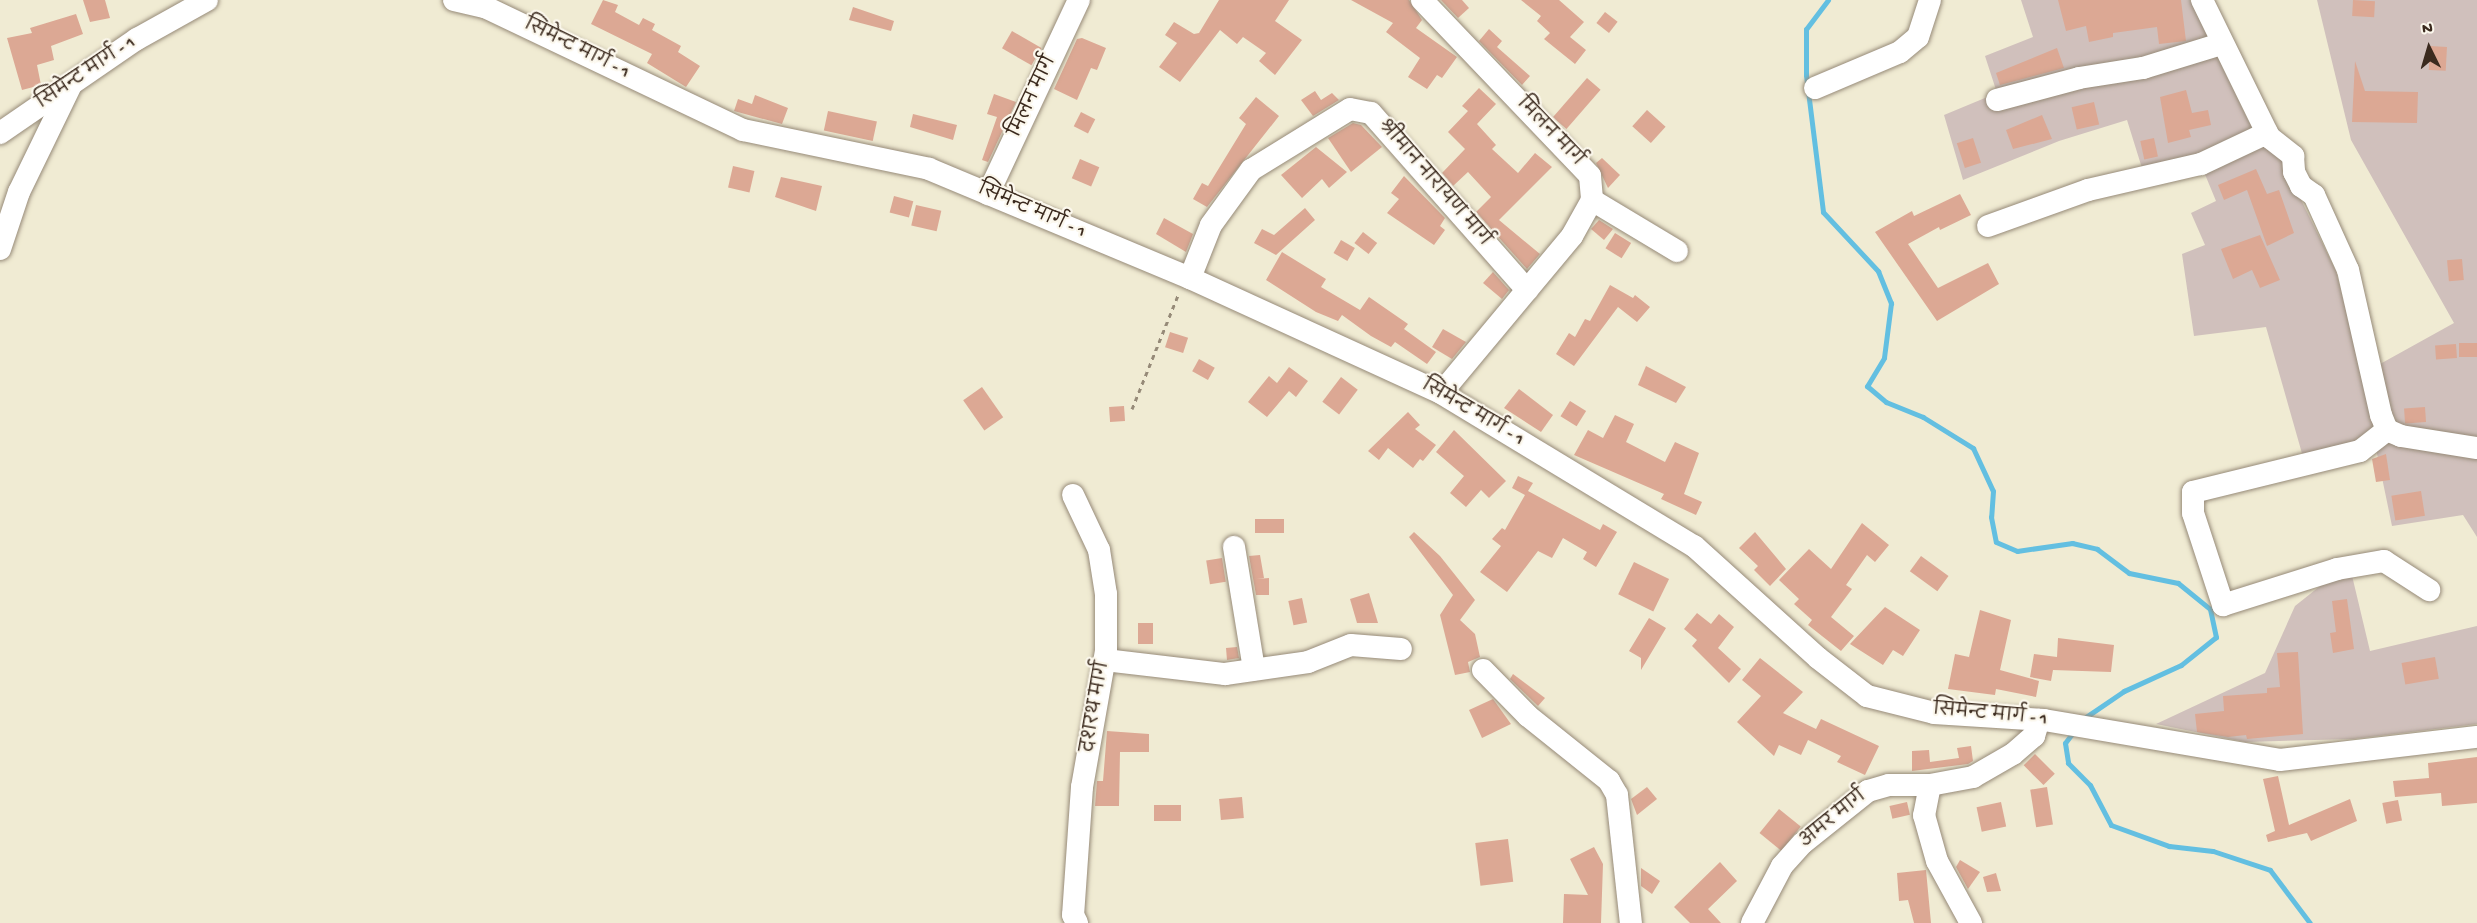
<!DOCTYPE html>
<meta charset="utf-8">
<style>
body{margin:0}
#map{position:relative;width:2477px;height:923px;overflow:hidden;background:#f0ebd3;font-family:"Gochi Hand","Playpen Sans Deva",sans-serif}
div>[style]{position:absolute}
.industrial>*{inset:0;background:#d0c0bc}
.stream>*{height:5px;margin:-2.5px;padding:0 2.5px;transform-origin:2.5px;border-radius:2.5px;background:#63bfe1}
.building>*{inset:0;background:#dca894;transform-origin:0 0}
.path>*{height:3px;margin-top:-1.5px;transform-origin:0;background:repeating-linear-gradient(90deg,#968a78 0 4.5px,transparent 0 9px)}
.roads{filter:drop-shadow(0 0 2px #968a78) drop-shadow(0 0 2px #968a78)}
.minor>*{height:22px;margin:-11px;padding:0 11px;transform-origin:11px;border-radius:11px;background:#fff}
span{translate:-50% -50%;white-space:nowrap;text-align:center;line-height:1.15;-webkit-text-stroke:4.5px #fbf7ec;paint-order:stroke}
.street-label{font-size:18px;color:#3b2a1e}
.north{position:absolute;left:2399px;top:18px;width:60px;height:60px;-webkit-text-stroke:4px #fbf7ec;paint-order:stroke;rotate:355deg;font-size:16px;font-weight:700;line-height:24px;text-align:center;color:#3b2a1e}
.north::after{content:'';display:block;margin:auto;width:21px;height:27px;background:#3b2a1e;clip-path:polygon(50% 0,100% 100%,50% 72%,0 100%)}
</style>
<div id="map">
<div class="industrial">
<i style="clip-path:polygon(2021px 0,2190px 0,2249px 122px,2279px 155px,2336px 271px,2362px 374px,2454px 323px,2351px 140px,2317px 0,2477px 0,2477px 537px,2463px 515px,2392px 526px,2374px 439px,2303px 457px,2266px 327px,2194px 336px,2182px 254px,2205px 245px,2191px 213px,2216px 201px,2204px 172px,2146px 181px,2127px 120px,2059px 141px,1963px 180px,1944px 115px,1997px 93px,1985px 56px,2033px 37px)"></i>
<i style="clip-path:polygon(2349px 563px,2370px 651px,2477px 626px,2477px 724px,2353px 739px,2245px 742px,2156px 724px,2265px 673px,2295px 606px)"></i>
</div>
<div class="stream">
<i style="left:1828px;top:0;width:36px;rotate:127deg"></i>
<i style="left:1806px;top:29px;width:46px;rotate:90deg"></i>
<i style="left:1806px;top:75px;width:138px;rotate:82.9deg"></i>
<i style="left:1823px;top:212px;width:81px;rotate:47deg"></i>
<i style="left:1878px;top:271px;width:35px;rotate:68deg"></i>
<i style="left:1891px;top:303px;width:55px;rotate:97.3deg"></i>
<i style="left:1884px;top:358px;width:33px;rotate:121deg"></i>
<i style="left:1867px;top:386px;width:25px;rotate:40deg"></i>
<i style="left:1886px;top:402px;width:40px;rotate:22deg"></i>
<i style="left:1923px;top:417px;width:59px;rotate:31.8deg"></i>
<i style="left:1973px;top:448px;width:47px;rotate:65.1deg"></i>
<i style="left:1993px;top:491px;width:26px;rotate:94deg"></i>
<i style="left:1991px;top:517px;width:25px;rotate:79deg"></i>
<i style="left:1996px;top:542px;width:23px;rotate:23deg"></i>
<i style="left:2017px;top:551px;width:56px;rotate:-8.3deg"></i>
<i style="left:2072px;top:543px;width:26px;rotate:13deg"></i>
<i style="left:2097px;top:549px;width:40px;rotate:37deg"></i>
<i style="left:2129px;top:573px;width:50px;rotate:11.5deg"></i>
<i style="left:2178px;top:583px;width:41px;rotate:39.1deg"></i>
<i style="left:2210px;top:609px;width:29px;rotate:78deg"></i>
<i style="left:2216px;top:637px;width:45px;rotate:141.3deg"></i>
<i style="left:2181px;top:665px;width:63px;rotate:155.5deg"></i>
<i style="left:2124px;top:691px;width:50px;rotate:145.7deg"></i>
<i style="left:2074px;top:731px;width:15px;rotate:127deg"></i>
<i style="left:2065px;top:743px;width:20px;rotate:81deg"></i>
<i style="left:2068px;top:763px;width:31px;rotate:45deg"></i>
<i style="left:2090px;top:785px;width:45px;rotate:62.3deg"></i>
<i style="left:2111px;top:825px;width:62px;rotate:19.9deg"></i>
<i style="left:2169px;top:846px;width:44px;rotate:6.5deg"></i>
<i style="left:2213px;top:851px;width:60px;rotate:18.4deg"></i>
<i style="left:2270px;top:870px;width:66px;rotate:53deg"></i>
</div>
<div class="building">
<i style="clip-path:polygon(83px 0,105px 0,110px 18px,90px 22px)"></i>
<i style="clip-path:polygon(603px 0,618px 5px,615px 12px,639px 25px,643px 18px,655px 24px,652px 30px,681px 46px,678px 52px,700px 66px,686px 87px,647px 63px,652px 54px,591px 24px)"></i>
<i style="clip-path:polygon(1219px 0,1289px 0,1275px 21px,1302px 40px,1275px 75px,1259px 61px,1266px 53px,1243px 37px,1237px 44px,1220px 30px,1180px 82px,1159px 67px,1177px 43px,1165px 35px,1174px 22px,1194px 34px,1199px 33px)"></i>
<i style="clip-path:polygon(1351px 0,1409px 0,1422px 20px,1416px 28px,1457px 57px,1442px 78px,1437px 75px,1427px 89px,1408px 77px,1420px 58px,1386px 32px,1393px 23px)"></i>
<i style="clip-path:polygon(1441px 0,1462px 0,1469px 8px,1458px 18px)"></i>
<i style="clip-path:polygon(1521px 0,1559px 0,1584px 22px,1570px 37px,1586px 50px,1575px 64px,1544px 39px,1550px 33px,1537px 21px,1541px 16px)"></i>
<i style="clip-path:polygon(2058px 0,2181px 0,2186px 41px,2159px 44px,2157px 27px,2113px 33px,2113px 37px,2089px 42px,2086px 26px,2066px 31px)"></i>
<i style="left:2353px;top:0;width:22px;height:16px;rotate:3deg"></i>
<i style="clip-path:polygon(853px 7px,894px 21px,891px 31px,849px 20px)"></i>
<i style="left:1605px;top:12px;width:16px;height:14px;rotate:38deg"></i>
<i style="clip-path:polygon(76px 14px,83px 34px,51px 46px,54px 60px,37px 65px,41px 85px,22px 90px,7px 38px,32px 33px,30px 28px)"></i>
<i style="clip-path:polygon(1489px 29px,1502px 41px,1497px 47px,1530px 76px,1522px 85px,1479px 41px)"></i>
<i style="left:1012px;top:31px;width:34px;height:20px;rotate:30deg"></i>
<i style="clip-path:polygon(1082px 38px,1106px 48px,1097px 70px,1091px 68px,1077px 100px,1054px 89px,1077px 39px)"></i>
<i style="left:2430px;top:46px;width:17px;height:24px;rotate:3deg"></i>
<i style="clip-path:polygon(2057px 48px,2064px 68px,2000px 85px,1996px 73px)"></i>
<i style="clip-path:polygon(2355px 61px,2365px 91px,2418px 92px,2417px 123px,2352px 122px)"></i>
<i style="left:1587px;top:78px;width:18px;height:52px;rotate:41deg"></i>
<i style="clip-path:polygon(1479px 88px,1496px 104px,1477px 124px,1496px 145px,1492px 149px,1518px 173px,1535px 153px,1552px 167px,1499px 220px,1540px 254px,1527px 269px,1476px 212px,1491px 197px,1468px 172px,1453px 186px,1442px 173px,1465px 149px,1448px 132px,1468px 111px,1462px 106px)"></i>
<i style="clip-path:polygon(2186px 90px,2192px 113px,2208px 110px,2211px 125px,2189px 130px,2191px 137px,2168px 143px,2160px 97px)"></i>
<i style="clip-path:polygon(1315px 91px,1321px 100px,1332px 93px,1339px 100px,1313px 116px,1301px 100px)"></i>
<i style="clip-path:polygon(994px 94px,1016px 102px,988px 162px,982px 160px,997px 117px,987px 114px)"></i>
<i style="clip-path:polygon(755px 95px,788px 108px,782px 124px,734px 111px,738px 99px,752px 104px)"></i>
<i style="clip-path:polygon(1256px 97px,1279px 116px,1207px 207px,1193px 199px,1202px 183px,1208px 186px,1246px 124px,1239px 118px)"></i>
<i style="left:2094px;top:102px;width:23px;height:23px;rotate:77deg"></i>
<i style="left:1647px;top:110px;width:25px;height:22px;rotate:42deg"></i>
<i style="left:828px;top:111px;width:50px;height:20px;rotate:12deg"></i>
<i style="left:1081px;top:112px;width:16px;height:16px;rotate:27deg"></i>
<i style="clip-path:polygon(913px 114px,957px 125px,953px 140px,910px 127px)"></i>
<i style="clip-path:polygon(2042px 115px,2052px 139px,2013px 149px,2006px 130px)"></i>
<i style="clip-path:polygon(1353px 123px,1361px 125px,1382px 147px,1351px 172px,1328px 138px)"></i>
<i style="left:1973px;top:138px;width:26px;height:17px;rotate:72deg"></i>
<i style="left:2154px;top:138px;width:19px;height:14px;rotate:78deg"></i>
<i style="clip-path:polygon(1316px 147px,1347px 172px,1329px 188px,1322px 179px,1302px 198px,1281px 175px)"></i>
<i style="clip-path:polygon(1602px 158px,1620px 175px,1608px 188px,1596px 163px)"></i>
<i style="left:1080px;top:159px;width:21px;height:21px;rotate:23deg"></i>
<i style="left:733px;top:166px;width:22px;height:22px;rotate:13deg"></i>
<i style="clip-path:polygon(2256px 169px,2267px 194px,2279px 190px,2294px 233px,2267px 246px,2247px 190px,2224px 200px,2218px 185px)"></i>
<i style="clip-path:polygon(1404px 176px,1445px 218px,1440px 226px,1445px 230px,1434px 245px,1387px 213px,1399px 199px,1391px 193px)"></i>
<i style="clip-path:polygon(781px 177px,822px 186px,816px 211px,775px 197px)"></i>
<i style="clip-path:polygon(1960px 194px,1971px 215px,1940px 230px,1939px 227px,1908px 244px,1938px 288px,1988px 263px,1999px 284px,1937px 321px,1875px 232px,1912px 211px,1914px 216px)"></i>
<i style="left:894px;top:196px;width:20px;height:17px;rotate:15deg"></i>
<i style="left:916px;top:205px;width:26px;height:21px;rotate:13deg"></i>
<i style="clip-path:polygon(1305px 208px,1315px 220px,1276px 255px,1254px 243px,1262px 229px,1274px 235px)"></i>
<i style="clip-path:polygon(1164px 218px,1193px 234px,1186px 252px,1156px 234px)"></i>
<i style="clip-path:polygon(1599px 220px,1613px 229px,1604px 240px,1591px 229px)"></i>
<i style="left:1363px;top:232px;width:18px;height:14px;rotate:38deg"></i>
<i style="left:1615px;top:233px;width:19px;height:18px;rotate:32deg"></i>
<i style="clip-path:polygon(2260px 235px,2280px 280px,2260px 288px,2252px 270px,2233px 279px,2221px 249px)"></i>
<i style="left:1341px;top:240px;width:16px;height:15px;rotate:30deg"></i>
<i style="clip-path:polygon(1282px 252px,1326px 279px,1321px 287px,1360px 310px,1369px 297px,1408px 324px,1404px 329px,1436px 352px,1427px 364px,1395px 342px,1391px 347px,1371px 336px,1342px 315px,1338px 321px,1316px 312px,1266px 280px)"></i>
<i style="left:2462px;top:259px;width:21px;height:15px;rotate:85deg"></i>
<i style="clip-path:polygon(1493px 272px,1509px 290px,1502px 299px,1483px 283px)"></i>
<i style="clip-path:polygon(1610px 285px,1633px 298px,1635px 295px,1650px 307px,1637px 322px,1618px 307px,1574px 366px,1556px 354px,1569px 333px,1575px 337px,1585px 319px,1590px 321px)"></i>
<i style="clip-path:polygon(1443px 329px,1466px 342px,1452px 359px,1432px 347px)"></i>
<i style="left:1170px;top:332px;width:19px;height:16px;rotate:18deg"></i>
<i style="left:2477px;top:343px;width:14px;height:18px;rotate:90deg"></i>
<i style="left:2456px;top:344px;width:14px;height:21px;rotate:86deg"></i>
<i style="left:1199px;top:359px;width:18px;height:14px;rotate:29deg"></i>
<i style="clip-path:polygon(1646px 366px,1686px 387px,1676px 403px,1638px 385px)"></i>
<i style="clip-path:polygon(1289px 367px,1308px 381px,1296px 397px,1289px 391px,1267px 417px,1248px 402px,1269px 376px,1277px 383px)"></i>
<i style="left:1341px;top:377px;width:21px;height:31px;rotate:37deg"></i>
<i style="left:982px;top:387px;width:37px;height:23px;rotate:55deg"></i>
<i style="clip-path:polygon(1519px 389px,1553px 415px,1541px 432px,1504px 408px)"></i>
<i style="left:1570px;top:401px;width:19px;height:18px;rotate:32deg"></i>
<i style="left:1124px;top:406px;width:15px;height:15px;rotate:86deg"></i>
<i style="left:2425px;top:407px;width:15px;height:21px;rotate:86deg"></i>
<i style="clip-path:polygon(1408px 412px,1420px 425px,1415px 429px,1436px 445px,1423px 461px,1420px 459px,1413px 468px,1388px 448px,1379px 460px,1368px 451px)"></i>
<i style="clip-path:polygon(1615px 415px,1634px 424px,1626px 442px,1665px 462px,1675px 442px,1699px 453px,1684px 494px,1702px 502px,1696px 515px,1661px 499px,1664px 494px,1574px 455px,1588px 430px,1603px 438px)"></i>
<i style="clip-path:polygon(1454px 430px,1506px 481px,1489px 498px,1481px 490px,1466px 507px,1450px 493px,1464px 476px,1436px 452px)"></i>
<i style="clip-path:polygon(2386px 454px,2390px 480px,2376px 482px,2372px 459px)"></i>
<i style="clip-path:polygon(1518px 476px,1533px 483px,1528px 491px,1600px 530px,1603px 524px,1617px 532px,1596px 567px,1583px 559px,1587px 552px,1563px 538px,1552px 558px,1538px 551px,1507px 592px,1480px 572px,1501px 546px,1492px 539px,1502px 528px,1505px 530px,1525px 495px,1512px 488px)"></i>
<i style="left:2421px;top:491px;width:25px;height:30px;rotate:81deg"></i>
<i style="left:1255px;top:519px;width:29px;height:14px"></i>
<i style="clip-path:polygon(1862px 523px,1889px 545px,1875px 562px,1867px 555px,1846px 585px,1852px 589px,1831px 617px,1854px 636px,1841px 651px,1808px 625px,1812px 620px,1794px 604px,1799px 599px,1779px 580px,1809px 549px,1831px 569px)"></i>
<i style="clip-path:polygon(1414px 532px,1440px 556px,1475px 600px,1460px 620px,1475px 634px,1480px 657px,1468px 662px,1470px 672px,1455px 675px,1440px 615px,1453px 595px,1409px 537px)"></i>
<i style="clip-path:polygon(1755px 532px,1786px 569px,1770px 586px,1754px 570px,1758px 566px,1739px 548px)"></i>
<i style="clip-path:polygon(1260px 555px,1264px 578px,1257px 579px,1269px 578px,1269px 595px,1256px 595px,1249px 556px)"></i>
<i style="left:1921px;top:556px;width:34px;height:19px;rotate:36deg"></i>
<i style="left:1222px;top:558px;width:24px;height:16px;rotate:81deg"></i>
<i style="left:1634px;top:562px;width:39px;height:36px;rotate:26deg"></i>
<i style="clip-path:polygon(1369px 593px,1378px 623px,1357px 623px,1350px 599px)"></i>
<i style="left:1302px;top:598px;width:25px;height:14px;rotate:78deg"></i>
<i style="clip-path:polygon(2347px 599px,2354px 649px,2333px 653px,2330px 633px,2336px 632px,2332px 601px)"></i>
<i style="clip-path:polygon(1885px 607px,1920px 630px,1903px 656px,1893px 650px,1883px 665px,1850px 644px)"></i>
<i style="clip-path:polygon(1980px 610px,2011px 620px,2000px 670px,2039px 681px,2036px 697px,1996px 689px,1995px 695px,1948px 689px,1955px 654px,1969px 657px)"></i>
<i style="clip-path:polygon(1697px 613px,1711px 624px,1719px 614px,1734px 627px,1718px 648px,1741px 669px,1729px 683px,1692px 646px,1697px 640px,1684px 629px)"></i>
<i style="clip-path:polygon(1649px 618px,1666px 628px,1641px 670px,1641px 658px,1629px 651px)"></i>
<i style="left:1138px;top:623px;width:15px;height:21px"></i>
<i style="clip-path:polygon(2058px 638px,2114px 645px,2111px 672px,2053px 670px,2051px 681px,2030px 677px,2034px 654px,2057px 657px)"></i>
<i style="clip-path:polygon(1237px 647px,1239px 658px,1227px 660px,1226px 648px)"></i>
<i style="clip-path:polygon(2298px 652px,2303px 734px,2247px 739px,2246px 735px,2228px 737px,2197px 732px,2195px 714px,2224px 711px,2223px 696px,2267px 693px,2267px 688px,2280px 687px,2277px 653px)"></i>
<i style="left:2435px;top:657px;width:22px;height:34px;rotate:80deg"></i>
<i style="clip-path:polygon(1760px 658px,1803px 692px,1783px 713px,1816px 729px,1821px 719px,1879px 746px,1865px 775px,1837px 762px,1841px 756px,1808px 740px,1801px 755px,1779px 745px,1774px 756px,1737px 722px,1761px 696px,1742px 680px)"></i>
<i style="clip-path:polygon(1513px 674px,1545px 698px,1538px 706px,1510px 679px)"></i>
<i style="clip-path:polygon(1493px 699px,1511px 724px,1482px 738px,1469px 710px)"></i>
<i style="clip-path:polygon(1107px 731px,1149px 734px,1149px 752px,1120px 752px,1119px 806px,1095px 806px,1097px 781px,1103px 781px)"></i>
<i style="clip-path:polygon(1971px 746px,1973px 761px,1968px 764px,1912px 771px,1912px 751px,1929px 750px,1930px 762px,1959px 758px,1957px 748px)"></i>
<i style="left:2035px;top:754px;width:28px;height:16px;rotate:45deg"></i>
<i style="clip-path:polygon(2477px 757px,2477px 803px,2442px 806px,2441px 793px,2395px 797px,2393px 781px,2429px 778px,2428px 763px)"></i>
<i style="clip-path:polygon(2278px 776px,2289px 825px,2350px 799px,2357px 821px,2311px 841px,2307px 833px,2268px 842px,2266px 835px,2275px 831px,2263px 779px)"></i>
<i style="clip-path:polygon(1647px 787px,1657px 799px,1637px 815px,1631px 799px)"></i>
<i style="left:2047px;top:787px;width:38px;height:17px;rotate:81deg"></i>
<i style="left:1242px;top:797px;width:21px;height:23px;rotate:85deg"></i>
<i style="left:2398px;top:800px;width:21px;height:16px;rotate:79deg"></i>
<i style="left:1907px;top:802px;width:13px;height:18px;rotate:77deg"></i>
<i style="left:2001px;top:802px;width:25px;height:25px;rotate:78deg"></i>
<i style="left:1154px;top:805px;width:27px;height:16px"></i>
<i style="left:1779px;top:809px;width:28px;height:31px;rotate:39deg"></i>
<i style="left:1508px;top:839px;width:43px;height:33px;rotate:83deg"></i>
<i style="clip-path:polygon(1594px 847px,1603px 864px,1601px 923px,1563px 923px,1564px 894px,1588px 895px,1570px 859px)"></i>
<i style="clip-path:polygon(1960px 860px,1980px 872px,1968px 889px,1956px 867px)"></i>
<i style="clip-path:polygon(1720px 862px,1737px 881px,1708px 909px,1721px 923px,1690px 923px,1674px 907px)"></i>
<i style="clip-path:polygon(1641px 868px,1660px 881px,1652px 894px,1641px 886px)"></i>
<i style="clip-path:polygon(1926px 870px,1931px 923px,1914px 923px,1908px 900px,1899px 901px,1897px 873px)"></i>
<i style="clip-path:polygon(1996px 873px,2001px 891px,1987px 892px,1983px 877px)"></i>
</div>
<div class="path">
<i style="left:1132px;top:409px;width:123px;rotate:-68deg"></i>
</div>
<div class="roads">
<div class="minor">
<i style="left:454px;top:0;width:32px;rotate:13deg"></i>
<i style="left:485px;top:7px;width:286px;rotate:25.5deg"></i>
<i style="left:743px;top:130px;width:190px;rotate:11.8deg"></i>
<i style="left:929px;top:169px;width:283px;rotate:22.7deg"></i>
<i style="left:1190px;top:278px;width:276px;rotate:24.6deg"></i>
<i style="left:1441px;top:393px;width:296px;rotate:31.2deg"></i>
<i style="left:1694px;top:546px;width:167px;rotate:42.1deg"></i>
<i style="left:1818px;top:658px;width:62px;rotate:37.8deg"></i>
<i style="left:1867px;top:696px;width:69px;rotate:14.2deg"></i>
<i style="left:1934px;top:713px;width:110px;rotate:3.6deg"></i>
<i style="left:2044px;top:720px;width:239px;rotate:9.6deg"></i>
<i style="left:2280px;top:760px;width:198px;rotate:-6.7deg"></i>
<i style="left:1422px;top:0;width:243px;rotate:46.3deg"></i>
<i style="left:1590px;top:176px;width:24px;rotate:85deg"></i>
<i style="left:1592px;top:200px;width:41px;rotate:119.1deg"></i>
<i style="left:1572px;top:236px;width:204px;rotate:129.8deg"></i>
<i style="left:2202px;top:0;width:153px;rotate:63.9deg"></i>
<i style="left:2269px;top:137px;width:31px;rotate:38deg"></i>
<i style="left:2293px;top:156px;width:16px;rotate:86deg"></i>
<i style="left:2294px;top:172px;width:16px;rotate:63deg"></i>
<i style="left:2301px;top:186px;width:16px;rotate:35deg"></i>
<i style="left:2314px;top:195px;width:82px;rotate:65.6deg"></i>
<i style="left:2348px;top:270px;width:149px;rotate:77.2deg"></i>
<i style="left:2381px;top:415px;width:16px;rotate:68deg"></i>
<i style="left:2387px;top:430px;width:15px;rotate:23deg"></i>
<i style="left:2401px;top:436px;width:77px;rotate:9deg"></i>
<i style="left:1815px;top:88px;width:92px;rotate:-23deg"></i>
<i style="left:1900px;top:52px;width:23px;rotate:-40deg"></i>
<i style="left:1918px;top:37px;width:39px;rotate:-72deg"></i>
<i style="left:1997px;top:100px;width:85px;rotate:-15deg"></i>
<i style="left:2079px;top:78px;width:65px;rotate:-8.9deg"></i>
<i style="left:2143px;top:68px;width:82px;rotate:-17.1deg"></i>
<i style="left:0;top:133px;width:166px;rotate:-34.5deg"></i>
<i style="left:137px;top:39px;width:80px;rotate:-29.1deg"></i>
<i style="left:988px;top:194px;width:214px;rotate:-64.9deg"></i>
<i style="left:1592px;top:200px;width:99px;rotate:31deg"></i>
<i style="left:1988px;top:226px;width:106px;rotate:-19.8deg"></i>
<i style="left:2088px;top:190px;width:116px;rotate:-13deg"></i>
<i style="left:2201px;top:164px;width:73px;rotate:-25.2deg"></i>
<i style="left:0;top:249px;width:60px;rotate:-71.6deg"></i>
<i style="left:19px;top:192px;width:119px;rotate:-64.1deg"></i>
<i style="left:1190px;top:278px;width:57px;rotate:-68.4deg"></i>
<i style="left:1211px;top:225px;width:68px;rotate:-54deg"></i>
<i style="left:1251px;top:170px;width:116px;rotate:-31.6deg"></i>
<i style="left:1350px;top:109px;width:21px;rotate:11deg"></i>
<i style="left:1371px;top:113px;width:236px;rotate:48.6deg"></i>
<i style="left:2387px;top:430px;width:34px;rotate:142deg"></i>
<i style="left:2360px;top:451px;width:172px;rotate:166.2deg"></i>
<i style="left:2193px;top:492px;width:21px;rotate:90deg"></i>
<i style="left:2193px;top:513px;width:97px;rotate:71.9deg"></i>
<i style="left:2223px;top:605px;width:120px;rotate:-17.5deg"></i>
<i style="left:2337px;top:569px;width:48px;rotate:-9.7deg"></i>
<i style="left:2384px;top:561px;width:54px;rotate:32.8deg"></i>
<i style="left:1073px;top:495px;width:61px;rotate:64.7deg"></i>
<i style="left:1099px;top:550px;width:45px;rotate:81deg"></i>
<i style="left:1106px;top:594px;width:57px;rotate:90deg"></i>
<i style="left:1106px;top:651px;width:138px;rotate:100deg"></i>
<i style="left:1082px;top:787px;width:128px;rotate:94deg"></i>
<i style="left:1073px;top:915px;width:9px;rotate:63deg"></i>
<i style="left:1234px;top:547px;width:124px;rotate:80.7deg"></i>
<i style="left:1105px;top:660px;width:121px;rotate:6.7deg"></i>
<i style="left:1225px;top:674px;width:84px;rotate:-8.2deg"></i>
<i style="left:1308px;top:662px;width:46px;rotate:-21.6deg"></i>
<i style="left:1351px;top:645px;width:50px;rotate:4.6deg"></i>
<i style="left:1483px;top:670px;width:64px;rotate:45.6deg"></i>
<i style="left:1528px;top:716px;width:104px;rotate:38.7deg"></i>
<i style="left:1609px;top:781px;width:16px;rotate:60deg"></i>
<i style="left:1617px;top:795px;width:129px;rotate:83.8deg"></i>
<i style="left:1930px;top:785px;width:31px;rotate:101deg"></i>
<i style="left:1924px;top:815px;width:48px;rotate:74.2deg"></i>
<i style="left:1937px;top:861px;width:71px;rotate:61.3deg"></i>
<i style="left:1752px;top:923px;width:64px;rotate:-62.2deg"></i>
<i style="left:1782px;top:866px;width:31px;rotate:-48deg"></i>
<i style="left:1803px;top:843px;width:83px;rotate:-38.7deg"></i>
<i style="left:1868px;top:791px;width:22px;rotate:-16deg"></i>
<i style="left:1889px;top:785px;width:41px"></i>
<i style="left:1930px;top:785px;width:44px;rotate:-10.5deg"></i>
<i style="left:1973px;top:777px;width:46px;rotate:-29.9deg"></i>
<i style="left:2013px;top:754px;width:28px;rotate:-41deg"></i>
<i style="left:2034px;top:736px;width:17px;rotate:-73deg"></i>
</div>
</div>
<div class="street-label">
<span style="left:576px;top:50px;rotate:26deg">सिमेन्ट मार्ग - 1</span>
<span style="left:87px;top:74px;rotate:-34deg">सिमेन्ट मार्ग - 1</span>
<span style="left:1034px;top:97px;rotate:-65deg">मिलन मार्ग</span>
<span style="left:1549px;top:133px;rotate:46deg">मिलन मार्ग</span>
<span style="left:1433px;top:184px;rotate:49deg">श्रीमान नारायण मार्ग</span>
<span style="left:1031px;top:212px;rotate:23deg">सिमेन्ट मार्ग - 1</span>
<span style="left:1472px;top:414px;rotate:30deg">सिमेन्ट मार्ग - 1</span>
<span style="left:1097px;top:707px;rotate:-80deg">दशरथ मार्ग</span>
<span style="left:1990px;top:716px;rotate:5deg">सिमेन्ट मार्ग - 1</span>
<span style="left:1834px;top:820px;rotate:-39deg">अमर मार्ग</span>
</div>
<div class="north">N</div>
</div>
